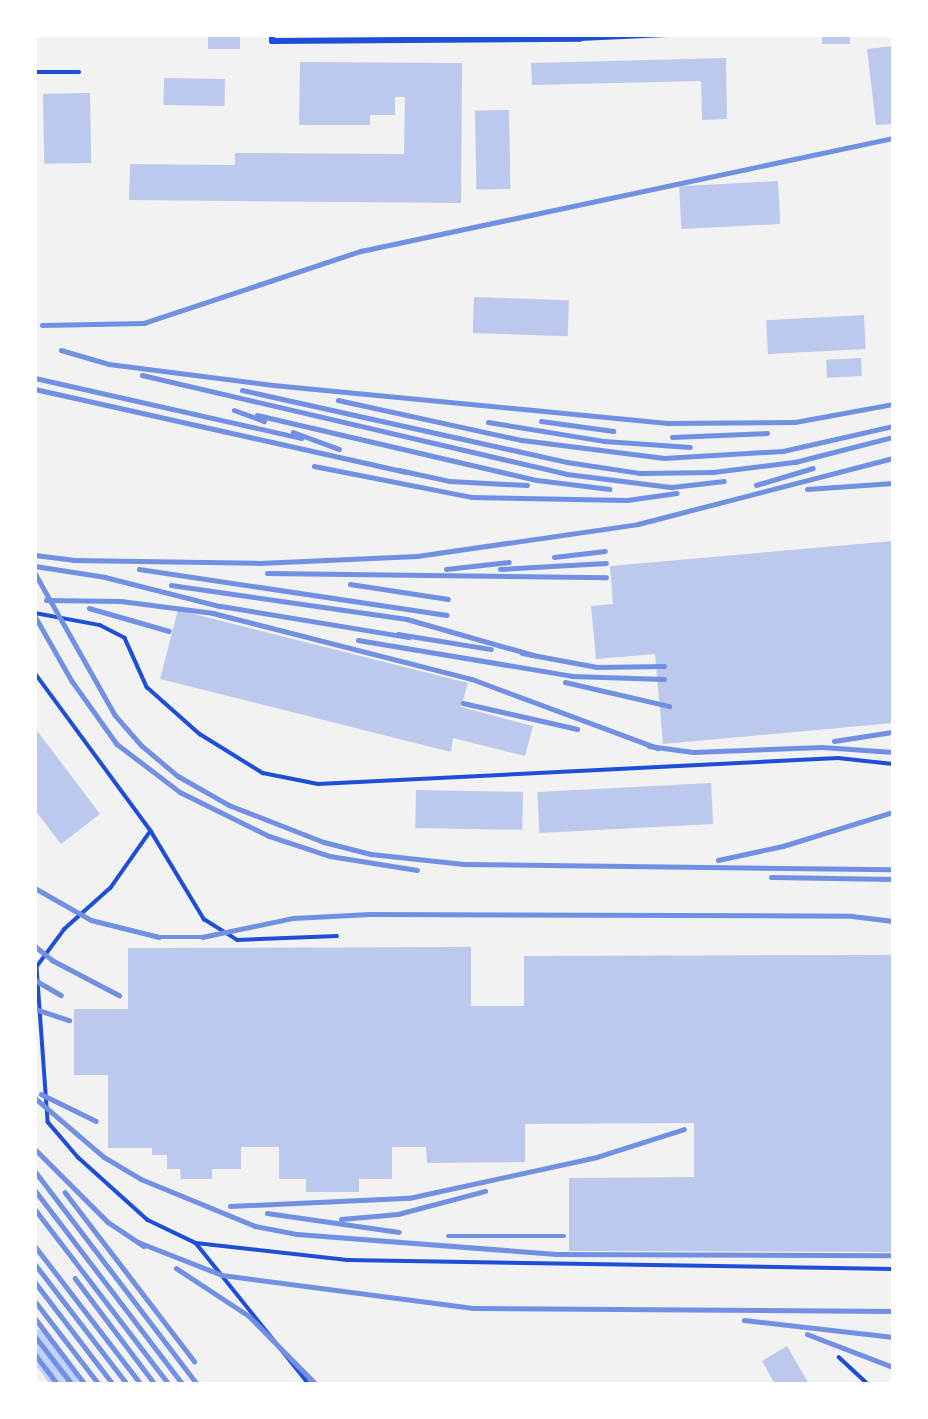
<!DOCTYPE html>
<style>
body{margin:0}
#map{position:relative;width:928px;height:1419px;overflow:hidden;background:#f2f2f2;font-family:"PT Sans Narrow",sans-serif}
div>[style]{position:absolute}
.river>*{height:26px;margin:-13px;padding:0 13px;transform-origin:13px;border-radius:13px;background:#bfd3fe}
.building>*{inset:0;background:#bdc9ec;transform-origin:0 0}
.service>*{height:3.5px;margin:-1.75px;padding:0 1.75px;transform-origin:1.75px;border-radius:1.75px;background:#1d4ed8}
.minor>*{height:6px;margin:-3px;padding:0 3px;transform-origin:3px;border-radius:3px;background:#1d4ed8}
.rail>*{height:4.5px;margin:-2.25px;padding:0 2.25px;transform-origin:2.25px;border-radius:2.25px;background:#7290e2}
span{translate:-50% -50%;white-space:nowrap;text-align:center;line-height:1.15;-webkit-text-stroke:6px #fff;paint-order:stroke}
.frame{position:absolute;inset:0;border:37px solid #fff;pointer-events:none}
</style>
<div id="map">
<div class="river">
<i style="left:35px;top:1342px;width:52px;rotate:53.6deg"></i>
</div>
<div class="building">
<i style="left:208px;top:35px;width:32px;height:14px"></i>
<i style="left:822px;top:35px;width:28px;height:9px"></i>
<i style="clip-path:polygon(893px 46px,893px 124px,876px 125px,867px 49px)"></i>
<i style="clip-path:polygon(726px 58px,727px 119px,702px 120px,701px 81px,532px 85px,531px 63px)"></i>
<i style="clip-path:polygon(300px 62px,462px 63px,461px 203px,129px 200px,130px 164px,235px 165px,235px 153px,404px 154px,405px 97px,395px 97px,395px 115px,370px 115px,370px 125px,299px 125px)"></i>
<i style="left:164px;top:78px;width:61px;height:27px;rotate:1deg"></i>
<i style="left:90px;top:93px;width:70px;height:47px;rotate:89deg"></i>
<i style="left:509px;top:110px;width:79px;height:34px;rotate:89deg"></i>
<i style="left:778px;top:181px;width:43px;height:99px;rotate:87deg"></i>
<i style="left:474px;top:297px;width:95px;height:36px;rotate:2deg"></i>
<i style="left:864px;top:315px;width:34px;height:98px;rotate:87deg"></i>
<i style="left:861px;top:358px;width:18px;height:35px;rotate:87deg"></i>
<i style="clip-path:polygon(893px 541px,893px 723px,663px 744px,655px 654px,596px 659px,591px 606px,613px 604px,610px 566px)"></i>
<i style="clip-path:polygon(178px 610px,468px 683px,461px 707px,533px 726px,525px 756px,453px 738px,451px 752px,160px 679px)"></i>
<i style="clip-path:polygon(35px 728px,100px 814px,61px 844px,35px 810px)"></i>
<i style="left:711px;top:783px;width:41px;height:174px;rotate:87deg"></i>
<i style="left:416px;top:790px;width:107px;height:38px;rotate:1deg"></i>
<i style="clip-path:polygon(471px 947px,471px 1006px,524px 1006px,524px 956px,893px 955px,893px 1252px,569px 1251px,569px 1178px,694px 1177px,694px 1123px,525px 1124px,525px 1162px,427px 1163px,426px 1147px,392px 1147px,392px 1179px,359px 1179px,359px 1192px,306px 1192px,306px 1179px,279px 1179px,279px 1147px,241px 1147px,241px 1169px,212px 1169px,212px 1179px,181px 1179px,180px 1169px,167px 1169px,167px 1155px,152px 1155px,152px 1148px,108px 1148px,108px 1075px,74px 1075px,74px 1009px,128px 1009px,128px 948px)"></i>
<i style="clip-path:polygon(787px 1346px,809px 1384px,775px 1384px,762px 1361px)"></i>
</div>
<div class="service">
<i style="left:577px;top:35px;width:5px;rotate:53deg"></i>
<i style="left:580px;top:39px;width:87px;rotate:-2.6deg"></i>
<i style="left:35px;top:72px;width:44px"></i>
<i style="left:35px;top:613px;width:66px;rotate:10.5deg"></i>
<i style="left:100px;top:625px;width:28px;rotate:27deg"></i>
<i style="left:125px;top:638px;width:54px;rotate:65.8deg"></i>
<i style="left:147px;top:687px;width:71px;rotate:41.6deg"></i>
<i style="left:200px;top:734px;width:74px;rotate:31.8deg"></i>
<i style="left:263px;top:773px;width:56px;rotate:11.3deg"></i>
<i style="left:318px;top:784px;width:521px;rotate:-2.86deg"></i>
<i style="left:838px;top:758px;width:55px;rotate:6.2deg"></i>
<i style="left:35px;top:673px;width:196px;rotate:53.7deg"></i>
<i style="left:151px;top:831px;width:103px;rotate:58.9deg"></i>
<i style="left:204px;top:919px;width:39px;rotate:32deg"></i>
<i style="left:237px;top:940px;width:100px;rotate:-2.3deg"></i>
<i style="left:151px;top:831px;width:70px;rotate:125.1deg"></i>
<i style="left:111px;top:888px;width:62px;rotate:138.3deg"></i>
<i style="left:65px;top:929px;width:47px;rotate:126.4deg"></i>
<i style="left:37px;top:967px;width:155px;rotate:85.9deg"></i>
<i style="left:48px;top:1122px;width:46px;rotate:49.4deg"></i>
<i style="left:78px;top:1157px;width:94px;rotate:42deg"></i>
<i style="left:148px;top:1220px;width:53px;rotate:25.6deg"></i>
<i style="left:196px;top:1243px;width:152px;rotate:6.4deg"></i>
<i style="left:347px;top:1260px;width:546px;rotate:0.94deg"></i>
<i style="left:196px;top:1243px;width:181px;rotate:51.3deg"></i>
<i style="left:839px;top:1357px;width:40px;rotate:43deg"></i>
</div>
<div class="minor">
<i style="left:272px;top:35px;width:6px;rotate:90deg"></i>
<i style="left:272px;top:41px;width:308px;rotate:-0.4deg"></i>
</div>
<div class="rail">
<i style="left:42px;top:325px;width:102px;rotate:-1.1deg"></i>
<i style="left:144px;top:323px;width:229px;rotate:-18.4deg"></i>
<i style="left:361px;top:251px;width:544px;rotate:-11.99deg"></i>
<i style="left:61px;top:350px;width:50px;rotate:16.3deg"></i>
<i style="left:109px;top:364px;width:165px;rotate:7.3deg"></i>
<i style="left:273px;top:385px;width:396px;rotate:5.5deg"></i>
<i style="left:667px;top:423px;width:128px;rotate:-0.4deg"></i>
<i style="left:795px;top:422px;width:100px;rotate:-10.4deg"></i>
<i style="left:142px;top:375px;width:436px;rotate:13.1deg"></i>
<i style="left:567px;top:474px;width:106px;rotate:7.1deg"></i>
<i style="left:672px;top:487px;width:52px;rotate:-6.6deg"></i>
<i style="left:35px;top:378px;width:273px;rotate:12.7deg"></i>
<i style="left:35px;top:389px;width:380px;rotate:12.6deg"></i>
<i style="left:242px;top:390px;width:333px;rotate:12.5deg"></i>
<i style="left:567px;top:462px;width:74px;rotate:8.6deg"></i>
<i style="left:640px;top:473px;width:73px;rotate:-0.8deg"></i>
<i style="left:713px;top:472px;width:83px;rotate:-7deg"></i>
<i style="left:795px;top:462px;width:101px;rotate:-14.3deg"></i>
<i style="left:338px;top:400px;width:188px;rotate:12.3deg"></i>
<i style="left:522px;top:440px;width:143px;rotate:7.2deg"></i>
<i style="left:664px;top:458px;width:119px;rotate:-3.4deg"></i>
<i style="left:783px;top:451px;width:113px;rotate:-12.8deg"></i>
<i style="left:234px;top:410px;width:32px;rotate:20deg"></i>
<i style="left:257px;top:415px;width:287px;rotate:13.1deg"></i>
<i style="left:537px;top:480px;width:73px;rotate:7.1deg"></i>
<i style="left:541px;top:421px;width:73px;rotate:7.9deg"></i>
<i style="left:488px;top:422px;width:118px;rotate:9.3deg"></i>
<i style="left:604px;top:441px;width:86px;rotate:4deg"></i>
<i style="left:293px;top:432px;width:49px;rotate:20.3deg"></i>
<i style="left:672px;top:437px;width:95px;rotate:-2.4deg"></i>
<i style="left:314px;top:466px;width:161px;rotate:11.1deg"></i>
<i style="left:472px;top:497px;width:155px;rotate:1.1deg"></i>
<i style="left:627px;top:500px;width:50px;rotate:-8deg"></i>
<i style="left:399px;top:470px;width:52px;rotate:12.2deg"></i>
<i style="left:450px;top:481px;width:77px;rotate:3deg"></i>
<i style="left:756px;top:485px;width:59px;rotate:-16.6deg"></i>
<i style="left:807px;top:489px;width:86px;rotate:-4deg"></i>
<i style="left:35px;top:555px;width:38px;rotate:7deg"></i>
<i style="left:73px;top:560px;width:186px;rotate:0.9deg"></i>
<i style="left:259px;top:563px;width:158px;rotate:-2.5deg"></i>
<i style="left:417px;top:556px;width:223px;rotate:-8.2deg"></i>
<i style="left:638px;top:524px;width:263px;rotate:-14.5deg"></i>
<i style="left:554px;top:557px;width:51px;rotate:-6.7deg"></i>
<i style="left:35px;top:566px;width:71px;rotate:8.9deg"></i>
<i style="left:105px;top:577px;width:119px;rotate:14.2deg"></i>
<i style="left:139px;top:569px;width:311px;rotate:8.5deg"></i>
<i style="left:446px;top:569px;width:63px;rotate:-6.3deg"></i>
<i style="left:500px;top:569px;width:106px;rotate:-3.2deg"></i>
<i style="left:35px;top:573px;width:163px;rotate:60.6deg"></i>
<i style="left:115px;top:715px;width:40px;rotate:49deg"></i>
<i style="left:141px;top:745px;width:48px;rotate:40deg"></i>
<i style="left:178px;top:776px;width:59px;rotate:29.6deg"></i>
<i style="left:229px;top:805px;width:102px;rotate:21.3deg"></i>
<i style="left:324px;top:842px;width:49px;rotate:14.3deg"></i>
<i style="left:371px;top:854px;width:93px;rotate:6.2deg"></i>
<i style="left:463px;top:864px;width:430px;rotate:0.7deg"></i>
<i style="left:267px;top:573px;width:339px;rotate:0.7deg"></i>
<i style="left:350px;top:584px;width:99px;rotate:8.7deg"></i>
<i style="left:171px;top:585px;width:238px;rotate:8.2deg"></i>
<i style="left:407px;top:619px;width:131px;rotate:15.9deg"></i>
<i style="left:46px;top:600px;width:75px;rotate:0.8deg"></i>
<i style="left:121px;top:601px;width:93px;rotate:7.4deg"></i>
<i style="left:213px;top:613px;width:267px;rotate:14.3deg"></i>
<i style="left:472px;top:679px;width:198px;rotate:20.4deg"></i>
<i style="left:221px;top:606px;width:190px;rotate:9.4deg"></i>
<i style="left:89px;top:608px;width:83px;rotate:16deg"></i>
<i style="left:35px;top:616px;width:75px;rotate:60.4deg"></i>
<i style="left:72px;top:681px;width:77px;rotate:54.5deg"></i>
<i style="left:117px;top:744px;width:79px;rotate:37.3deg"></i>
<i style="left:180px;top:792px;width:99px;rotate:26.3deg"></i>
<i style="left:269px;top:836px;width:64px;rotate:18.2deg"></i>
<i style="left:330px;top:856px;width:88px;rotate:9.1deg"></i>
<i style="left:398px;top:634px;width:94px;rotate:9.2deg"></i>
<i style="left:358px;top:640px;width:217px;rotate:9.5deg"></i>
<i style="left:572px;top:676px;width:92px;rotate:1.9deg"></i>
<i style="left:522px;top:653px;width:76px;rotate:10.6deg"></i>
<i style="left:597px;top:667px;width:67px;rotate:-0.9deg"></i>
<i style="left:565px;top:682px;width:107px;rotate:13deg"></i>
<i style="left:463px;top:703px;width:117px;rotate:12.8deg"></i>
<i style="left:834px;top:741px;width:60px;rotate:-8.7deg"></i>
<i style="left:649px;top:746px;width:44px;rotate:7.8deg"></i>
<i style="left:693px;top:752px;width:129px;rotate:-2.2deg"></i>
<i style="left:822px;top:747px;width:71px;rotate:4deg"></i>
<i style="left:718px;top:860px;width:66px;rotate:-12.2deg"></i>
<i style="left:783px;top:846px;width:115px;rotate:-17.2deg"></i>
<i style="left:771px;top:877px;width:122px;rotate:0.9deg"></i>
<i style="left:35px;top:888px;width:64px;rotate:29.7deg"></i>
<i style="left:91px;top:920px;width:70px;rotate:14deg"></i>
<i style="left:159px;top:937px;width:43px"></i>
<i style="left:202px;top:937px;width:93px;rotate:-11.8deg"></i>
<i style="left:293px;top:918px;width:77px;rotate:-3deg"></i>
<i style="left:370px;top:914px;width:482px;rotate:0.2deg"></i>
<i style="left:852px;top:916px;width:41px;rotate:7deg"></i>
<i style="left:35px;top:946px;width:22px;rotate:39deg"></i>
<i style="left:52px;top:960px;width:76px;rotate:27.6deg"></i>
<i style="left:35px;top:980px;width:30px;rotate:30deg"></i>
<i style="left:35px;top:1009px;width:36px;rotate:18deg"></i>
<i style="left:41px;top:1094px;width:61px;rotate:26.1deg"></i>
<i style="left:35px;top:1098px;width:91px;rotate:40.5deg"></i>
<i style="left:104px;top:1157px;width:43px;rotate:30.7deg"></i>
<i style="left:141px;top:1179px;width:123px;rotate:22.4deg"></i>
<i style="left:255px;top:1226px;width:43px;rotate:10.8deg"></i>
<i style="left:297px;top:1234px;width:260px;rotate:4.4deg"></i>
<i style="left:556px;top:1254px;width:337px;rotate:0.2deg"></i>
<i style="left:35px;top:1149px;width:103px;rotate:45deg"></i>
<i style="left:108px;top:1222px;width:43px;rotate:33.7deg"></i>
<i style="left:35px;top:1171px;width:268px;rotate:52.7deg"></i>
<i style="left:35px;top:1190px;width:244px;rotate:52.7deg"></i>
<i style="left:65px;top:1192px;width:213px;rotate:52.6deg"></i>
<i style="left:230px;top:1206px;width:179px;rotate:-2.6deg"></i>
<i style="left:409px;top:1198px;width:192px;rotate:-12.3deg"></i>
<i style="left:597px;top:1157px;width:91px;rotate:-17.8deg"></i>
<i style="left:35px;top:1209px;width:220px;rotate:52.6deg"></i>
<i style="left:267px;top:1213px;width:133px;rotate:8.2deg"></i>
<i style="left:341px;top:1219px;width:57px;rotate:-5deg"></i>
<i style="left:398px;top:1214px;width:90px;rotate:-14.8deg"></i>
<i style="left:448px;top:1236px;width:116px"></i>
<i style="left:138px;top:1242px;width:90px;rotate:21.4deg"></i>
<i style="left:222px;top:1275px;width:253px;rotate:7.5deg"></i>
<i style="left:473px;top:1308px;width:420px;rotate:0.4deg"></i>
<i style="left:35px;top:1246px;width:174px;rotate:52.5deg"></i>
<i style="left:35px;top:1264px;width:151px;rotate:52.5deg"></i>
<i style="left:176px;top:1268px;width:87px;rotate:33.3deg"></i>
<i style="left:249px;top:1316px;width:95px;rotate:45.4deg"></i>
<i style="left:75px;top:1278px;width:133px;rotate:53deg"></i>
<i style="left:35px;top:1282px;width:128px;rotate:52.6deg"></i>
<i style="left:35px;top:1301px;width:105px;rotate:52.4deg"></i>
<i style="left:35px;top:1318px;width:83px;rotate:52.9deg"></i>
<i style="left:744px;top:1320px;width:150px;rotate:6.5deg"></i>
<i style="left:807px;top:1334px;width:92px;rotate:21deg"></i>
<i style="left:35px;top:1336px;width:61px;rotate:52.4deg"></i>
<i style="left:35px;top:1354px;width:38px;rotate:53deg"></i>
</div>
<div class="frame"></div>
</div>
